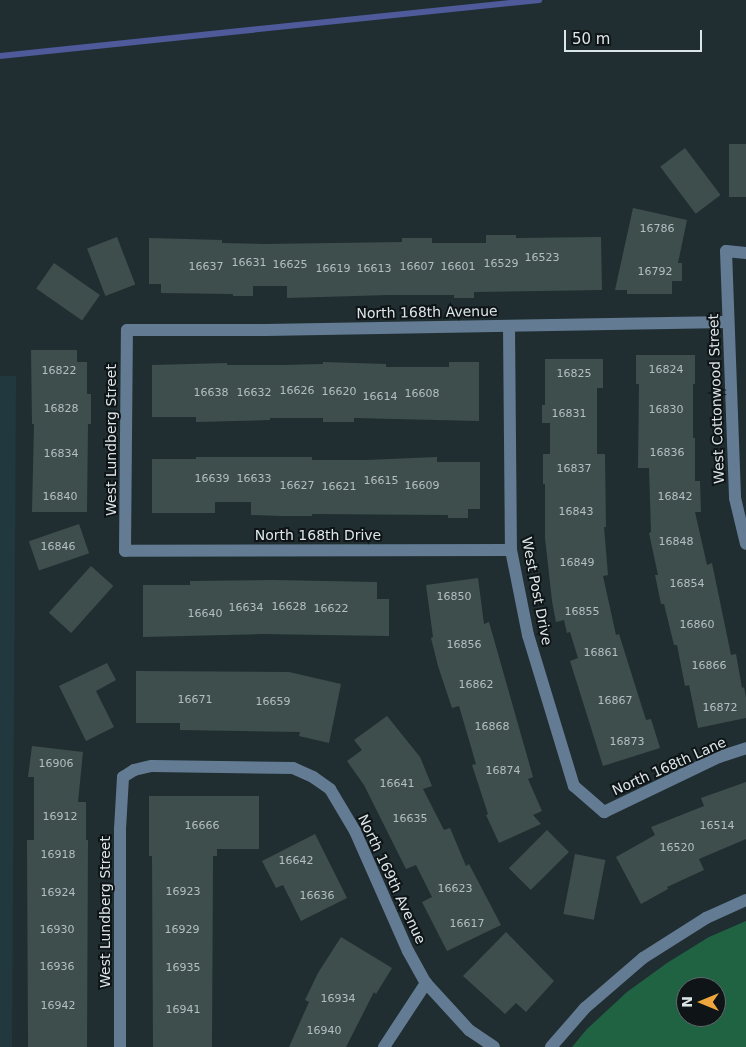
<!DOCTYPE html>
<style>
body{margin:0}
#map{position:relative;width:746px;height:1047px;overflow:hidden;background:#202e32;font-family:"DejaVu Sans",sans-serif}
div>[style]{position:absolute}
.built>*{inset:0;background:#21383e}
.green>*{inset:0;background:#1f6343}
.stream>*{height:5.5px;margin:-2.75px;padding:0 2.75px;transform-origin:2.75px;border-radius:2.75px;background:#4e5a99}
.building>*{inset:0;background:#3e4e4c;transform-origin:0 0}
.minor>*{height:12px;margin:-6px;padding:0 6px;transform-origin:6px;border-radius:6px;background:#637c93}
span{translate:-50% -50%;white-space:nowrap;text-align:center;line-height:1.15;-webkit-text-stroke:4px #0f1517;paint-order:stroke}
.number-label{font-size:11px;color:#b4bfc1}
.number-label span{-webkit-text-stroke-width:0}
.street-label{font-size:14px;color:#dce5e8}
.north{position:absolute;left:676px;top:977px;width:50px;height:50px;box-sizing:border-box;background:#0f1517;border:1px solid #61686b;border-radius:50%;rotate:270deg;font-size:14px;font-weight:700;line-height:20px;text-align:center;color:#dce5e8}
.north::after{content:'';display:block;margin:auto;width:18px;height:22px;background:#efa73d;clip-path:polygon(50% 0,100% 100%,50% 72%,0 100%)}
.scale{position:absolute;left:564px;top:30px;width:138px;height:22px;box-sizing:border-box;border:2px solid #dce5e8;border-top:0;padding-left:6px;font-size:15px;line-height:18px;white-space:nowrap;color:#dce5e8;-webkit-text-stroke:4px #0f1517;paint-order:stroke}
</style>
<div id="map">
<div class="built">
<i style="clip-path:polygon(0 376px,16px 376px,12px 1047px,0 1047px)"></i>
</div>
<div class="green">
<i style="clip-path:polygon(evenodd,746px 921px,746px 1047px,572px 1047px,587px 1029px,627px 992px,667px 963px,709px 937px,746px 921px,686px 987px,716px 987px,716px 1017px,686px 1017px,686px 987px)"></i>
</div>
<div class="stream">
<i style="left:0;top:56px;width:542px;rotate:-5.93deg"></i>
</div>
<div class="building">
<i style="left:729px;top:144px;width:17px;height:53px"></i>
<i style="left:685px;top:148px;width:59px;height:31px;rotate:53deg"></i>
<i style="clip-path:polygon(633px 208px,687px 220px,678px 263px,682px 263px,682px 281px,672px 281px,672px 294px,627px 294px,627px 290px,615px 290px)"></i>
<i style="clip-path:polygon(486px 235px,516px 235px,516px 238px,601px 237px,602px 290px,474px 292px,474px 298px,454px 298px,454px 295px,389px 295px,287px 298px,287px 286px,253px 286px,253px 296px,233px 296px,233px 294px,161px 293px,161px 284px,149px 284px,149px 238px,222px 240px,222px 243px,264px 244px,402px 242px,402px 238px,432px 238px,432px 243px,486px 243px)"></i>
<i style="left:117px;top:237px;width:51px;height:32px;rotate:69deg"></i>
<i style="left:54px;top:263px;width:56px;height:31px;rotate:35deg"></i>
<i style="clip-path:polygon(31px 350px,77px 350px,77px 362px,87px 362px,87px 394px,91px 394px,91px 424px,88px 424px,87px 512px,32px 512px,34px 424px,32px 424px)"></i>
<i style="clip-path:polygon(636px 355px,695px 355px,695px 384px,693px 384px,693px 438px,695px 438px,695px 481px,700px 481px,701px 512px,695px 512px,707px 565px,712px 563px,731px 655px,736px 654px,742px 688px,744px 687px,746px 698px,746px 718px,698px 728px,689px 685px,685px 686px,677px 645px,674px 645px,664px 604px,661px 604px,655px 575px,658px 575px,649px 533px,651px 532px,649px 468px,638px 468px,639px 384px,636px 384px)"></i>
<i style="clip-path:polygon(545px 359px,603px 359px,603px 388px,597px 388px,597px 454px,605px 454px,606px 527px,604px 527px,608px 575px,603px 576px,616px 635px,619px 634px,646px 720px,651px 719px,660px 748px,603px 766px,570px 661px,578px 658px,570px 632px,567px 633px,564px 620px,556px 622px,552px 601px,545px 538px,545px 484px,543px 484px,543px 454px,550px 454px,550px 423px,542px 423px,542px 405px,545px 405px)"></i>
<i style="clip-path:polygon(323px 362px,386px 364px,386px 367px,449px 367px,449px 362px,479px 362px,479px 421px,354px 418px,354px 422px,323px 422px,323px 418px,270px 418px,270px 420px,196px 422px,196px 417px,152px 417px,152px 365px,227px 363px,227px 365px,282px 365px,323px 364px)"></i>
<i style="clip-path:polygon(196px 457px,312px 457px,312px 460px,366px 460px,437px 457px,437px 462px,480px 462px,480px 509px,468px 509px,468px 518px,448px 518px,448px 515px,312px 514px,312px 516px,282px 516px,251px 515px,251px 502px,215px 502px,215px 513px,152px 513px,152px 459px,196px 459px)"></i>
<i style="left:79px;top:524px;width:31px;height:53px;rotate:71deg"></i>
<i style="left:91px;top:566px;width:30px;height:63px;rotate:42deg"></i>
<i style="clip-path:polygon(478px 578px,484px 624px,489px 622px,533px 777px,528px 779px,542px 811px,533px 815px,541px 824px,499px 843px,486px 815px,488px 814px,472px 765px,476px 764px,459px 706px,452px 708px,438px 666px,431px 638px,433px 637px,426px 585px)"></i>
<i style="clip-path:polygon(273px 580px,377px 582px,377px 599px,389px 599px,389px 636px,262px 634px,143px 637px,143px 585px,190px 585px,190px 581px)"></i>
<i style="clip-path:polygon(107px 663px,116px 680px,96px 691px,114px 727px,86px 741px,59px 686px)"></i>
<i style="clip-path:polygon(136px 671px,289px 672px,341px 684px,329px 743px,299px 736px,300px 732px,180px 730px,180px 723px,136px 723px)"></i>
<i style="clip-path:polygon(387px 716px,420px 757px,432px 786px,423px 789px,444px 830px,450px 828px,466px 866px,469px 864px,501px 925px,447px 951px,422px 902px,432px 897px,416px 865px,406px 869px,364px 785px,347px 761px,362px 750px,354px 740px)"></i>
<i style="clip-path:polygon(32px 746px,83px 752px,78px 802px,86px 802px,86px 840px,88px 840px,87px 1047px,28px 1047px,27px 840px,34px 840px,34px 777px,28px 777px)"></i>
<i style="clip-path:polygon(746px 782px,746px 839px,699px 859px,704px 870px,667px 887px,668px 889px,641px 904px,616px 857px,655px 835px,651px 827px,704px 806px,701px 798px)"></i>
<i style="clip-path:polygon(149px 796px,259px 796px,259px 849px,217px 849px,217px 856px,213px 856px,212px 1047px,153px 1047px,152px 856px,149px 856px)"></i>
<i style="left:547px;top:830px;width:31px;height:54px;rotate:45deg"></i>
<i style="clip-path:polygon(315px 834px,347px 898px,301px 921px,283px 885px,276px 888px,262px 861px)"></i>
<i style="left:575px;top:854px;width:31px;height:61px;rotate:11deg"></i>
<i style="clip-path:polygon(506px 932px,554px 981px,526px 1012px,516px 1003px,505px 1014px,463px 976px)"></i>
<i style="clip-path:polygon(341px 937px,392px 968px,376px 994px,374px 992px,346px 1047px,289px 1047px,309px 1002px,305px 1000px,318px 973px)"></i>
</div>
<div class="minor">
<i style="left:746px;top:253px;width:20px;rotate:-174deg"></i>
<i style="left:726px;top:251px;width:247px;rotate:87.9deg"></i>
<i style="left:735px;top:498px;width:47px;rotate:76.6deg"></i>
<i style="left:509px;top:326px;width:224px;rotate:89.5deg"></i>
<i style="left:511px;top:550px;width:87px;rotate:78.7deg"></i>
<i style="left:528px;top:635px;width:158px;rotate:73.1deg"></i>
<i style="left:574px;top:786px;width:40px;rotate:41deg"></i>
<i style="left:604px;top:812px;width:127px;rotate:-25.6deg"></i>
<i style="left:719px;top:757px;width:28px;rotate:-18deg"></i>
<i style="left:511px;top:550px;width:386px;rotate:179.9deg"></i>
<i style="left:125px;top:551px;width:221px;rotate:-89.5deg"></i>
<i style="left:127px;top:330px;width:138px"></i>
<i style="left:265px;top:330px;width:462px;rotate:-1deg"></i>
<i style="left:120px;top:1047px;width:218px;rotate:-90deg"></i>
<i style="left:120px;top:829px;width:52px;rotate:-86.7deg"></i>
<i style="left:123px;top:777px;width:13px;rotate:-32deg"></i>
<i style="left:134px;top:770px;width:18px;rotate:-13deg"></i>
<i style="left:152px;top:766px;width:141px;rotate:0.8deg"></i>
<i style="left:293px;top:768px;width:22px;rotate:24deg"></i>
<i style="left:313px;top:777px;width:21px;rotate:35deg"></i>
<i style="left:330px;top:789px;width:49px;rotate:59.2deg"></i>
<i style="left:355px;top:831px;width:131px;rotate:66.2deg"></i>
<i style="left:408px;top:951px;width:37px;rotate:61deg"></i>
<i style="left:426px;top:983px;width:64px;rotate:47.5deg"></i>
<i style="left:469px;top:1030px;width:30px;rotate:34deg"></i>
<i style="left:384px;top:1047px;width:77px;rotate:-56.7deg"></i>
<i style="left:551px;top:1047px;width:52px;rotate:-48.9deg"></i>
<i style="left:585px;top:1008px;width:77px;rotate:-40.8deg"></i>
<i style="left:643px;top:958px;width:75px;rotate:-32.4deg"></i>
<i style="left:706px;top:918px;width:44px;rotate:-24.2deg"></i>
</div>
<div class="number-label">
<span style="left:657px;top:229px">16786</span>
<span style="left:542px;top:258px">16523</span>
<span style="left:249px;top:263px">16631</span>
<span style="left:501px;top:264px">16529</span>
<span style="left:290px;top:265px">16625</span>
<span style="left:206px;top:267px">16637</span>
<span style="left:417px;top:267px">16607</span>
<span style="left:458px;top:267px">16601</span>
<span style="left:333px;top:269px">16619</span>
<span style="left:374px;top:269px">16613</span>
<span style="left:655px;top:272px">16792</span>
<span style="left:666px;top:370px">16824</span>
<span style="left:59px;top:371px">16822</span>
<span style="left:574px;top:374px">16825</span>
<span style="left:297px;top:391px">16626</span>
<span style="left:339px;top:392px">16620</span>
<span style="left:211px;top:393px">16638</span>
<span style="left:254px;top:393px">16632</span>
<span style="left:422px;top:394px">16608</span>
<span style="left:380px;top:397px">16614</span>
<span style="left:61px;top:409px">16828</span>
<span style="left:666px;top:410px">16830</span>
<span style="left:569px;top:414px">16831</span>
<span style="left:667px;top:453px">16836</span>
<span style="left:61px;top:454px">16834</span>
<span style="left:574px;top:469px">16837</span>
<span style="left:212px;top:479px">16639</span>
<span style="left:254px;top:479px">16633</span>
<span style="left:381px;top:481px">16615</span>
<span style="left:297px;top:486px">16627</span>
<span style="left:422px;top:486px">16609</span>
<span style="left:339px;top:487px">16621</span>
<span style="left:60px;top:497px">16840</span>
<span style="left:675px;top:497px">16842</span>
<span style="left:576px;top:512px">16843</span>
<span style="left:676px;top:542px">16848</span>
<span style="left:58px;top:547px">16846</span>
<span style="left:577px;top:563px">16849</span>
<span style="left:687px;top:584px">16854</span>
<span style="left:454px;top:597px">16850</span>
<span style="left:289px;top:607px">16628</span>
<span style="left:246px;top:608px">16634</span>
<span style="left:331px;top:609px">16622</span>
<span style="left:582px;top:612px">16855</span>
<span style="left:205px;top:614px">16640</span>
<span style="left:697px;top:625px">16860</span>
<span style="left:464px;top:645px">16856</span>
<span style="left:601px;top:653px">16861</span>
<span style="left:709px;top:666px">16866</span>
<span style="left:476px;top:685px">16862</span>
<span style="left:195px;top:700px">16671</span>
<span style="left:615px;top:701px">16867</span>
<span style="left:273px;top:702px">16659</span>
<span style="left:720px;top:708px">16872</span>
<span style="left:492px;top:727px">16868</span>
<span style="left:627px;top:742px">16873</span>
<span style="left:56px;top:764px">16906</span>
<span style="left:503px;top:771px">16874</span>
<span style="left:397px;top:784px">16641</span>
<span style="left:60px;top:817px">16912</span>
<span style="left:410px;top:819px">16635</span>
<span style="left:202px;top:826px">16666</span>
<span style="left:717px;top:826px">16514</span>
<span style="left:677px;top:848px">16520</span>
<span style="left:58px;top:855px">16918</span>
<span style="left:296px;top:861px">16642</span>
<span style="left:455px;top:889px">16623</span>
<span style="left:183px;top:892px">16923</span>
<span style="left:58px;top:893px">16924</span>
<span style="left:317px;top:896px">16636</span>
<span style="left:467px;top:924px">16617</span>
<span style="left:57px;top:930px">16930</span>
<span style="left:182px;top:930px">16929</span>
<span style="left:57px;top:967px">16936</span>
<span style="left:183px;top:968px">16935</span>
<span style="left:338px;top:999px">16934</span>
<span style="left:58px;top:1006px">16942</span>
<span style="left:183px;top:1010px">16941</span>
<span style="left:324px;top:1031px">16940</span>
</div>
<div class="street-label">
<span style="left:427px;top:312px;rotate:-1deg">North 168th Avenue</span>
<span style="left:716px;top:399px;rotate:-92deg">West Cottonwood Street</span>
<span style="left:111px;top:440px;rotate:-90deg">West Lundberg Street</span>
<span style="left:318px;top:535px">North 168th Drive</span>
<span style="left:537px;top:591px;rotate:79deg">West Post Drive</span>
<span style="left:669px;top:766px;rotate:-24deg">North 168th Lane</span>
<span style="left:392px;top:879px;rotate:65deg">North 169th Avenue</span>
<span style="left:105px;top:912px;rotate:-90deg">West Lundberg Street</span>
</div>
<div class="north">N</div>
<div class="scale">50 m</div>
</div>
